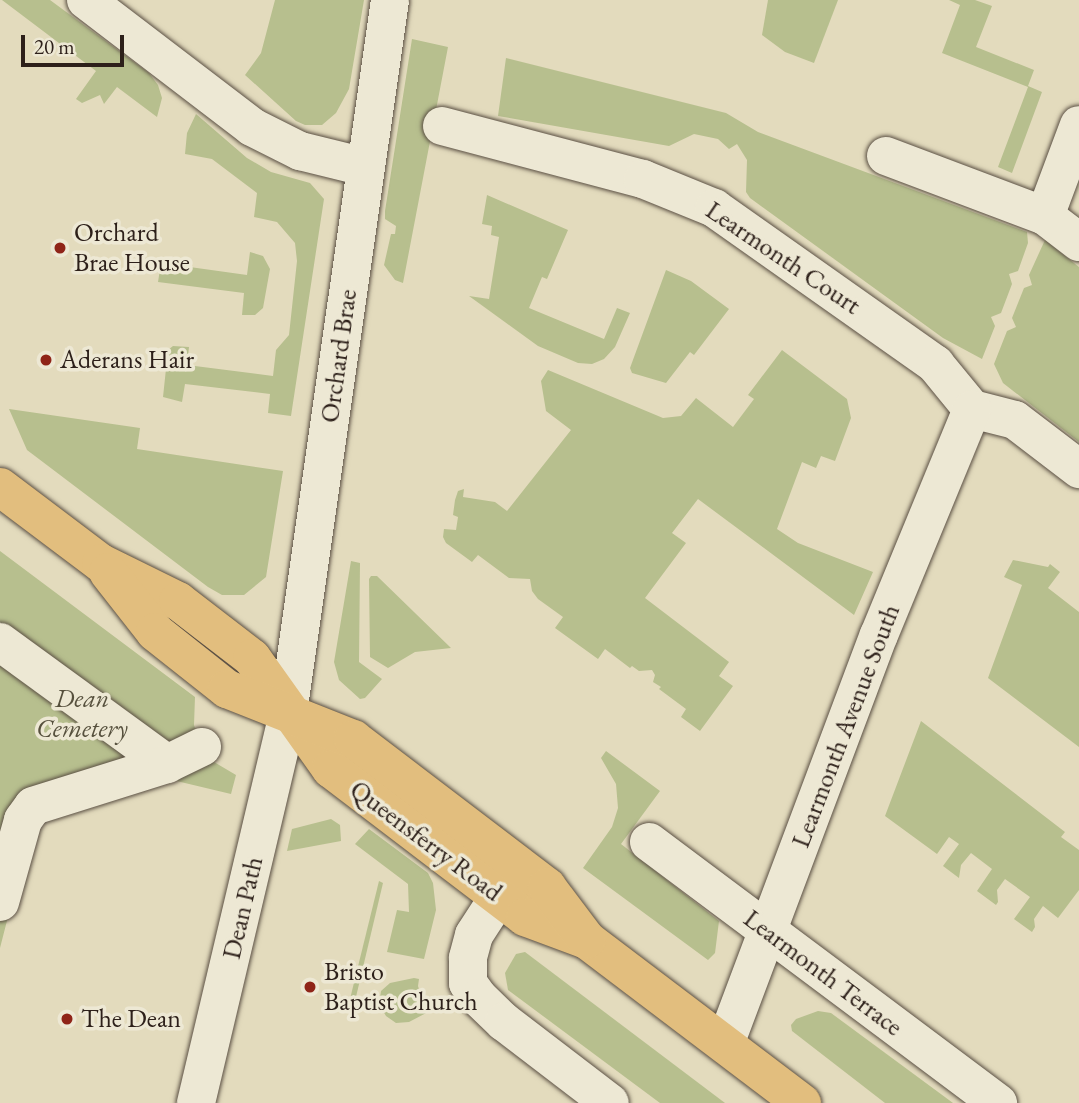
<!DOCTYPE html>
<style>
body{margin:0}
#map{position:relative;width:1079px;height:1103px;overflow:hidden;background:#e3dbbd;font-family:"EB Garamond",serif}
div>[style]{position:absolute}
.green>*{inset:0;background:#b7bf8e}
.roads{filter:drop-shadow(0 0 2px #5a4f43) drop-shadow(0 0 2px #5a4f43)}
.street>*{height:38px;margin:-19px;padding:0 19px;transform-origin:19px;border-radius:19px;background:#ede8d4}
.secondary>*{height:38px;margin:-19px;padding:0 19px;transform-origin:19px;border-radius:19px;background:#ede8d4}
.primary>*{height:38px;margin:-19px;padding:0 19px;transform-origin:19px;border-radius:19px;background:#e2be7e}
.dots>*{width:19px;height:19px;translate:-50% -50%;box-sizing:border-box;border:4px solid #ede8d4;border-radius:50%}
span{translate:-50% -50%;white-space:nowrap;text-align:center;line-height:1.15;-webkit-text-stroke:7px #ede8d4;paint-order:stroke}
.poi-label{font-size:26px;color:#2d201a}
.left{translate:0 -50%;text-align:left}
.street-label{font-size:26px;color:#2d201a}
.park-label{font-size:26px;color:#56503d;font-style:italic}
.scale{position:absolute;left:21px;top:35px;width:103px;height:32px;box-sizing:border-box;border:4px solid #2d201a;border-top:0;padding-left:9px;font-size:21px;line-height:24px;white-space:nowrap;color:#2d201a;-webkit-text-stroke:5px #ede8d4;paint-order:stroke}
</style>
<div id="map">
<div class="green">
<i style="clip-path:polygon(2px 0,50px 0,149px 73px,158px 85px,162px 98px,157px 117px,117px 87px,104px 104px,100px 95px,82px 103px,76px 99px,96px 71px)"></i>
<i style="clip-path:polygon(275px 0,364px 0,349px 89px,336px 113px,322px 125px,305px 125px,296px 121px,245px 75px,261px 53px)"></i>
<i style="clip-path:polygon(768px 0,838px 0,814px 63px,785px 52px,762px 35px)"></i>
<i style="clip-path:polygon(949px 0,975px 0,992px 6px,976px 47px,1034px 70px,1028px 86px,1042px 92px,1012px 173px,998px 167px,1028px 87px,942px 53px,960px 5px)"></i>
<i style="clip-path:polygon(412px 39px,448px 47px,403px 283px,395px 280px,384px 265px,391px 234px,395px 234px,396px 226px,385px 219px,385px 211px)"></i>
<i style="clip-path:polygon(506px 58px,726px 113px,758px 132px,1027px 232px,1028px 243px,1018px 271px,1009px 274px,1012px 284px,1001px 313px,991px 317px,995px 326px,982px 359px,943px 338px,750px 198px,746px 192px,747px 160px,737px 144px,729px 149px,718px 139px,694px 134px,669px 146px,498px 116px)"></i>
<i style="clip-path:polygon(196px 114px,247px 158px,271px 172px,310px 183px,324px 199px,291px 416px,268px 413px,270px 394px,185px 384px,182px 402px,163px 397px,168px 350px,173px 346px,189px 347px,187px 365px,273px 376px,276px 350px,289px 335px,297px 261px,295px 243px,277px 222px,254px 217px,257px 193px,212px 159px,185px 154px,187px 133px)"></i>
<i style="clip-path:polygon(487px 195px,568px 230px,547px 279px,542px 277px,529px 308px,604px 339px,617px 308px,630px 313px,615px 347px,604px 359px,592px 364px,578px 363px,538px 346px,469px 296px,489px 299px,499px 237px,491px 235px,492px 226px,482px 224px)"></i>
<i style="clip-path:polygon(1045px 240px,1079px 267px,1079px 442px,1003px 383px,994px 364px,1007px 331px,1016px 327px,1012px 318px,1024px 288px,1032px 285px,1029px 275px)"></i>
<i style="clip-path:polygon(250px 252px,263px 256px,270px 269px,263px 308px,255px 315px,242px 315px,244px 293px,158px 282px,161px 263px,247px 275px)"></i>
<i style="clip-path:polygon(666px 270px,691px 281px,729px 309px,694px 355px,690px 352px,666px 383px,632px 373px,630px 368px)"></i>
<i style="clip-path:polygon(782px 350px,847px 399px,851px 418px,835px 461px,821px 456px,816px 468px,802px 462px,777px 529px,798px 543px,873px 572px,854px 615px,698px 499px,672px 533px,686px 543px,645px 598px,729px 662px,719px 676px,733px 686px,700px 731px,681px 717px,686px 709px,659px 689px,661px 687px,653px 682px,655px 675px,652px 670px,639px 671px,632px 666px,630px 668px,605px 649px,598px 659px,555px 628px,563px 617px,538px 599px,532px 591px,530px 579px,509px 578px,478px 555px,472px 562px,446px 543px,443px 537px,444px 529px,456px 530px,458px 517px,453px 515px,455px 500px,458px 491px,464px 489px,463px 497px,495px 502px,507px 511px,571px 430px,546px 411px,541px 381px,548px 370px,663px 418px,681px 416px,696px 398px,733px 427px,754px 399px,748px 395px)"></i>
<i style="clip-path:polygon(9px 409px,140px 428px,137px 449px,283px 471px,266px 577px,244px 595px,222px 595px,208px 587px,27px 450px)"></i>
<i style="clip-path:polygon(0 551px,195px 697px,194px 725px,198px 738px,214px 762px,236px 775px,231px 794px,164px 778px,49px 810px,30px 831px,0 948px)"></i>
<i style="clip-path:polygon(1013px 560px,1048px 567px,1050px 564px,1060px 572px,1048px 588px,1079px 612px,1079px 747px,988px 678px,1022px 585px,1004px 577px)"></i>
<i style="clip-path:polygon(351px 561px,360px 563px,359px 662px,382px 679px,365px 698px,360px 699px,339px 680px,334px 662px)"></i>
<i style="clip-path:polygon(371px 576px,377px 576px,451px 648px,415px 652px,388px 668px,370px 657px,369px 579px)"></i>
<i style="clip-path:polygon(921px 721px,1065px 832px,1061px 837px,1079px 850px,1079px 890px,1058px 918px,1043px 906px,1034px 919px,1035px 927px,1032px 932px,1014px 919px,1030px 897px,1005px 879px,997px 890px,998px 902px,996px 905px,977px 891px,992px 869px,971px 853px,961px 865px,959px 878px,943px 866px,959px 844px,949px 837px,937px 854px,885px 816px)"></i>
<i style="clip-path:polygon(606px 751px,660px 791px,621px 844px,719px 921px,715px 953px,708px 960px,583px 868px,612px 827px,618px 808px,616px 784px,601px 758px)"></i>
<i style="clip-path:polygon(331px 819px,340px 825px,341px 841px,287px 851px,292px 829px)"></i>
<i style="clip-path:polygon(369px 829px,428px 873px,433px 883px,436px 910px,424px 959px,387px 952px,397px 910px,409px 912px,408px 884px,355px 844px)"></i>
<i style="clip-path:polygon(379px 881px,383px 883px,355px 1001px,350px 999px)"></i>
<i style="clip-path:polygon(525px 952px,725px 1103px,660px 1103px,508px 990px,505px 973px,516px 954px)"></i>
<i style="clip-path:polygon(414px 978px,419px 979px,418px 986px,424px 1006px,430px 1011px,409px 1022px,396px 1023px,386px 1016px,379px 1004px,381px 991px,390px 983px)"></i>
<i style="clip-path:polygon(818px 1011px,831px 1013px,953px 1103px,885px 1103px,792px 1031px,791px 1025px,796px 1019px)"></i>
</div>
<div class="roads">
<div class="street">
<i style="left:86px;top:0;width:209px;rotate:37.4deg"></i>
<i style="left:252px;top:127px;width:54px;rotate:26.6deg"></i>
<i style="left:300px;top:151px;width:67px;rotate:13.8deg"></i>
<i style="left:442px;top:126px;width:208px;rotate:14.8deg"></i>
<i style="left:643px;top:179px;width:77px;rotate:22.2deg"></i>
<i style="left:714px;top:208px;width:271px;rotate:35.2deg"></i>
<i style="left:935px;top:364px;width:58px;rotate:50.6deg"></i>
<i style="left:886px;top:156px;width:170px;rotate:20.7deg"></i>
<i style="left:1045px;top:216px;width:43px;rotate:37.4deg"></i>
<i style="left:1045px;top:216px;width:97px;rotate:-69.5deg"></i>
<i style="left:972px;top:409px;width:44px;rotate:14.3deg"></i>
<i style="left:1015px;top:420px;width:81px;rotate:37.4deg"></i>
<i style="left:0;top:642px;width:207px;rotate:36.1deg"></i>
<i style="left:649px;top:842px;width:436px;rotate:36.8deg"></i>
<i style="left:516px;top:870px;width:77px;rotate:122.9deg"></i>
<i style="left:474px;top:935px;width:24px;rotate:105deg"></i>
<i style="left:468px;top:958px;width:25px;rotate:90deg"></i>
<i style="left:468px;top:983px;width:19px;rotate:54deg"></i>
<i style="left:479px;top:998px;width:35px;rotate:44deg"></i>
<i style="left:504px;top:1022px;width:133px;rotate:37.4deg"></i>
<i style="left:0;top:902px;width:85px;rotate:-74.3deg"></i>
<i style="left:23px;top:820px;width:17px;rotate:-54deg"></i>
<i style="left:33px;top:806px;width:140px;rotate:-17.4deg"></i>
<i style="left:167px;top:764px;width:39px;rotate:-26deg"></i>
<i style="left:725px;top:1044px;width:437px;rotate:-69.4deg"></i>
<i style="left:879px;top:635px;width:244px;rotate:-67.6deg"></i>
<i style="left:196px;top:1103px;width:401px;rotate:-76.7deg"></i>
</div>
<div class="secondary">
<i style="left:288px;top:713px;width:720px;rotate:-81.86deg"></i>
</div>
<div class="primary">
<i style="left:0;top:487px;width:126px;rotate:37deg"></i>
<i style="left:101px;top:563px;width:86px;rotate:26.3deg"></i>
<i style="left:178px;top:601px;width:93px;rotate:37.6deg"></i>
<i style="left:252px;top:658px;width:136px;rotate:54.6deg"></i>
<i style="left:331px;top:769px;width:244px;rotate:37.3deg"></i>
<i style="left:525px;top:917px;width:66px;rotate:20.4deg"></i>
<i style="left:587px;top:940px;width:270px;rotate:37.2deg"></i>
<i style="left:108px;top:572px;width:76px;rotate:51.9deg"></i>
<i style="left:155px;top:632px;width:92px;rotate:38.4deg"></i>
<i style="left:227px;top:689px;width:136px;rotate:21.6deg"></i>
<i style="left:353px;top:739px;width:244px;rotate:37.3deg"></i>
<i style="left:547px;top:887px;width:66px;rotate:53deg"></i>
</div>
</div>
<div class="dots">
<i style="left:60px;top:248px;background:#8f2418"></i>
<i style="left:46px;top:360px;background:#8f2418"></i>
<i style="left:310px;top:987px;background:#8f2418"></i>
<i style="left:67px;top:1019px;background:#8f2418"></i>
</div>
<div class="poi-label">
<span class="left" style="left:74px;top:248px">Orchard<br>Brae House</span>
<span class="left" style="left:60px;top:360px">Aderans Hair</span>
<span class="left" style="left:324px;top:987px">Bristo<br>Baptist Church</span>
<span class="left" style="left:81px;top:1019px">The Dean</span>
</div>
<div class="street-label">
<span style="left:783px;top:258px;rotate:34deg">Learmonth Court</span>
<span style="left:339px;top:356px;rotate:-82deg">Orchard Brae</span>
<span style="left:846px;top:726px;rotate:-69deg">Learmonth Avenue South</span>
<span style="left:426px;top:841px;rotate:37deg">Queensferry Road</span>
<span style="left:243px;top:908px;rotate:-77deg">Dean Path</span>
<span style="left:823px;top:973px;rotate:37deg">Learmonth Terrace</span>
</div>
<div class="park-label">
<span style="left:82px;top:714px">Dean<br>Cemetery</span>
</div>
<div class="scale">20 m</div>
</div>
